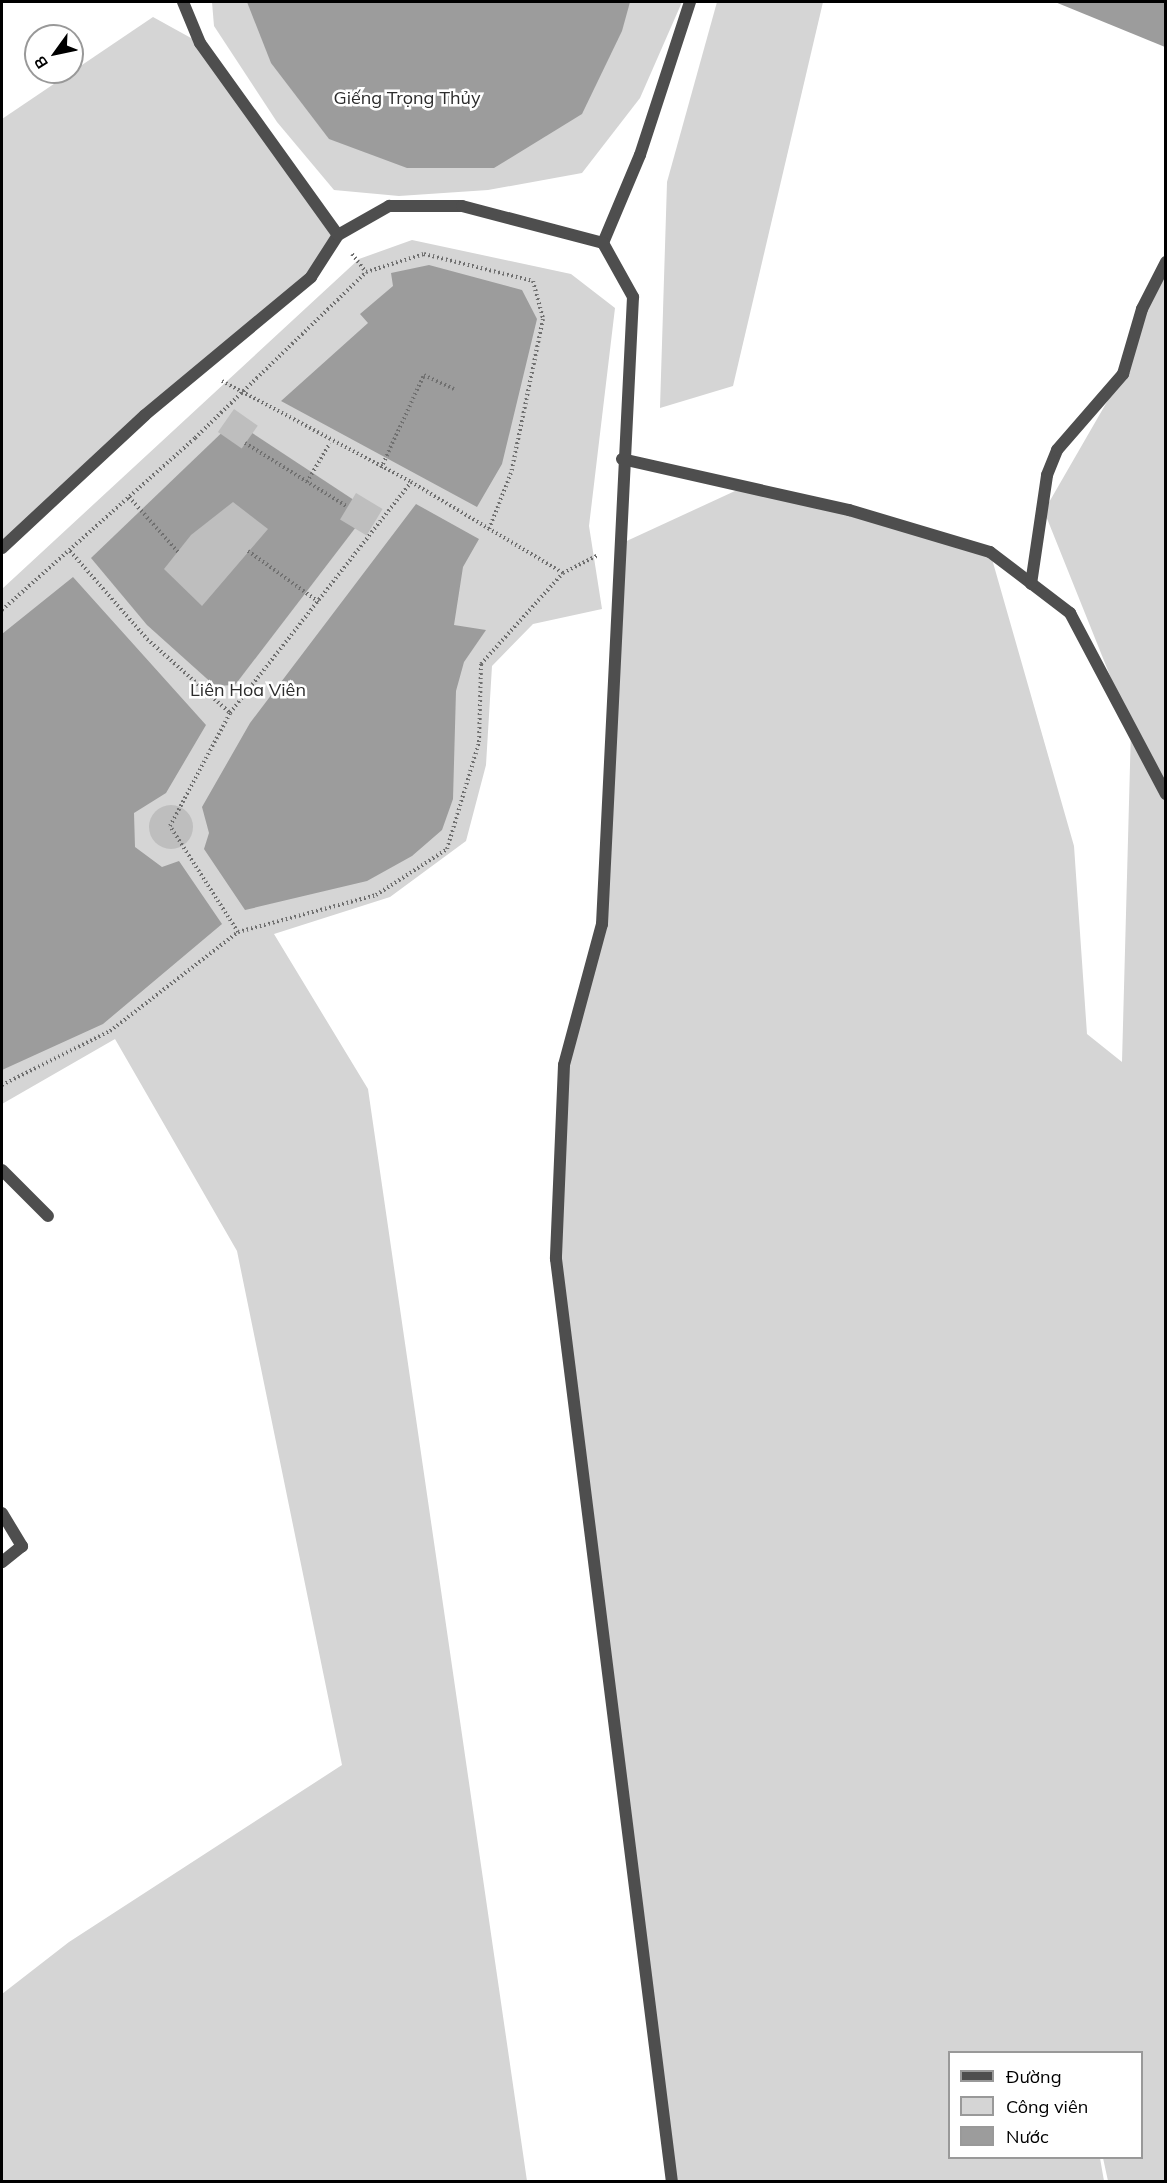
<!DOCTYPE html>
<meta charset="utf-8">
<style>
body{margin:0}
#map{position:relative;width:1167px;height:2183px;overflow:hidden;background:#fff;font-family:Mulish,sans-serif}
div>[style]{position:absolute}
.green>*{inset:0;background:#d5d5d5}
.water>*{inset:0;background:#9c9c9c}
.building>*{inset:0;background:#bebebe;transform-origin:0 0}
.round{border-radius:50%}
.path>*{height:4px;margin-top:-2px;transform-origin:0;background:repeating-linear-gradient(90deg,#707070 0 1.5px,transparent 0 4.5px)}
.minor>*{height:12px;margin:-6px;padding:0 6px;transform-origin:6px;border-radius:6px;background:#4e4e4e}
.tertiary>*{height:12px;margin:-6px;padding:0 6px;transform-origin:6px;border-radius:6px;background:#4e4e4e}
span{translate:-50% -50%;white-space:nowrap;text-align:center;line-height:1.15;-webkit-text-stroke:5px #fff;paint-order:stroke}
.park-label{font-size:18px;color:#2c2c2c}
.frame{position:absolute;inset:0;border:3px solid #000;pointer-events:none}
.legend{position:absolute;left:948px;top:2051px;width:195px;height:108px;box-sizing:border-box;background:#fff;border:2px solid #999;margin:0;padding:8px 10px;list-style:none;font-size:18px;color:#000}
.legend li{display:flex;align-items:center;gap:12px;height:30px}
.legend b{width:30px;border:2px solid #999}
.north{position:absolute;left:24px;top:24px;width:60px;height:60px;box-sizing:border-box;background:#fff;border:2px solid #999;border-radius:50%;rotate:237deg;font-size:16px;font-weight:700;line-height:24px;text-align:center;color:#000}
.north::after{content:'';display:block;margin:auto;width:21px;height:27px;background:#000;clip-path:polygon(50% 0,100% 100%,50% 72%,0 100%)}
</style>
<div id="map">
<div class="green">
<i style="clip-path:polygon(212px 2px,682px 2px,640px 98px,582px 173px,488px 190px,399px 196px,334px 190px,277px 122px,214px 26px)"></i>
<i style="clip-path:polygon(717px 2px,823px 2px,733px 386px,660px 408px,667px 182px)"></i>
<i style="clip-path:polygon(153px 17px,200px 43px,338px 235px,311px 277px,2px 548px,2px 119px)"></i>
<i style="clip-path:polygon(412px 240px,571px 274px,615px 308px,589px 526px,602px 609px,533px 624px,492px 666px,486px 765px,466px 841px,390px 897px,274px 934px,368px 1089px,527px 2181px,2px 2181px,2px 1994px,69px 1942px,342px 1765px,237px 1251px,115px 1039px,2px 1104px,2px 589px,359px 259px)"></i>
<i style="clip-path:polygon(1165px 268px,1165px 2181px,1108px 2181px,1103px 2158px,1142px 2158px,1142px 2052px,950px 2052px,950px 2158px,1100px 2158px,1104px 2181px,673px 2181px,556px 1259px,564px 1065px,602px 924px,618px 545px,748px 485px,990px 552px,1074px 846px,1087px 1034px,1122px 1062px,1131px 728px,1044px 511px,1123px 374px,1157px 276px)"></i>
</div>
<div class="water">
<i style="clip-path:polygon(247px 2px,630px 2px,622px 31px,582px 114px,494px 168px,407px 168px,329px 139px,271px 63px)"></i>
<i style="clip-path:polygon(1055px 2px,1165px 2px,1165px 47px)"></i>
<i style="clip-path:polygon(429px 265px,522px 290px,537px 319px,502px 464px,477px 507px,281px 401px,368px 323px,360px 314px,393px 286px,391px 273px)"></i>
<i style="clip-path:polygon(234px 421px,369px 510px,235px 685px,215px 686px,147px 625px,91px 558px)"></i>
<i style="clip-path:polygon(416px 504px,479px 539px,463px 567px,454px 625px,486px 630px,464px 662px,456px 691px,453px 799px,442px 830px,412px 856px,367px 881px,245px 910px,204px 849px,209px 833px,202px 807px,250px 723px)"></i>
<i style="clip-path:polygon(73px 577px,206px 725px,166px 793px,134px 813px,135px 847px,162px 867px,179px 861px,222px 924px,103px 1024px,2px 1070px,2px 634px)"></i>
</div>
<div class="building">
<i style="left:234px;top:409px;width:29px;height:28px;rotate:35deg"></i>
<i style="left:356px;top:493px;width:31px;height:31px;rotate:31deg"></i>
<i style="clip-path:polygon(233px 502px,268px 529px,202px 606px,164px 569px,191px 535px)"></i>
<i class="round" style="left:149px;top:805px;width:44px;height:44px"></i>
</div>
<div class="path">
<i style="left:352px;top:254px;width:23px;rotate:52deg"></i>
<i style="left:222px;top:381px;width:214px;rotate:28.1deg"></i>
<i style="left:411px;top:482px;width:177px;rotate:30.9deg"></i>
<i style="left:245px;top:443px;width:121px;rotate:31.9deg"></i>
<i style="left:381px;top:468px;width:102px;rotate:-65.2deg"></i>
<i style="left:424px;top:375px;width:33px;rotate:25deg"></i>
<i style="left:307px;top:482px;width:45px;rotate:-59.5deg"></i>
<i style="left:129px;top:497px;width:74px;rotate:48.3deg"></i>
<i style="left:70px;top:551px;width:117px;rotate:48.8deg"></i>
<i style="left:147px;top:639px;width:111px;rotate:41.7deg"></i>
<i style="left:248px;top:551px;width:87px;rotate:35.7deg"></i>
<i style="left:2px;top:610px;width:259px;rotate:-41.7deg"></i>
<i style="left:195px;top:438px;width:238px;rotate:-44.1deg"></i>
<i style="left:366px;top:272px;width:61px;rotate:-17.2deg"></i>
<i style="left:424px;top:254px;width:112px;rotate:13.9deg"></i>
<i style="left:533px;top:281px;width:39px;rotate:75deg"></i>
<i style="left:543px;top:319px;width:157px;rotate:101.7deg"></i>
<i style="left:511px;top:473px;width:60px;rotate:111.4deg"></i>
<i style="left:238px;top:932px;width:126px;rotate:-122.7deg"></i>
<i style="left:170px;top:826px;width:128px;rotate:-62deg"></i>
<i style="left:230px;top:713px;width:293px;rotate:-51.9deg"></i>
<i style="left:2px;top:1085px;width:121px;rotate:-26.6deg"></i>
<i style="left:110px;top:1031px;width:162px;rotate:-37.7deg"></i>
<i style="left:238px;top:932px;width:143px;rotate:-15deg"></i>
<i style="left:376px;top:895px;width:85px;rotate:-32.9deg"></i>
<i style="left:447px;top:849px;width:112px;rotate:-73.3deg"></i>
<i style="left:479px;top:742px;width:78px;rotate:-88.5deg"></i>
<i style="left:481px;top:664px;width:122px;rotate:-48deg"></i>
<i style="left:563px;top:573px;width:38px;rotate:-27deg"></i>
</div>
<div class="minor">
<i style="left:603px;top:243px;width:95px;rotate:-67.2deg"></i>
<i style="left:640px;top:155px;width:161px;rotate:-71.9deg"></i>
<i style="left:622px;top:459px;width:233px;rotate:12.7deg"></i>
<i style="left:849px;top:510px;width:147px;rotate:16.6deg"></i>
<i style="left:990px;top:552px;width:101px;rotate:37.3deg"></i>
<i style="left:1070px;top:613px;width:205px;rotate:62.1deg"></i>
<i style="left:2px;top:548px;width:195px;rotate:-42.9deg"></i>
<i style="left:145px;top:415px;width:216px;rotate:-39.7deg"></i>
<i style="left:311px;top:277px;width:50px;rotate:-57.3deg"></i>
<i style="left:338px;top:235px;width:59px;rotate:-29.6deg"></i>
<i style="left:389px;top:206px;width:73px"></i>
<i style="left:462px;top:206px;width:146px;rotate:14.7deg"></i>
<i style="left:603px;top:243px;width:62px;rotate:60.9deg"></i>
<i style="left:633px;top:297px;width:628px;rotate:92.83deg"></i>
<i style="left:602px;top:924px;width:146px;rotate:105.1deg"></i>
<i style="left:564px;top:1065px;width:194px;rotate:92.4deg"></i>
<i style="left:556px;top:1259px;width:930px;rotate:82.84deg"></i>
<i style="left:1031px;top:584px;width:110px;rotate:-81.6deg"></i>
<i style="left:1047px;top:475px;width:27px;rotate:-68deg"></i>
<i style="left:1057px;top:450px;width:101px;rotate:-49deg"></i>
<i style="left:1123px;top:374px;width:68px;rotate:-73.7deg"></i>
<i style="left:1142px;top:309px;width:53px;rotate:-62.9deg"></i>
<i style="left:2px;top:1170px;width:65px;rotate:45deg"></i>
<i style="left:2px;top:1513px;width:39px;rotate:59deg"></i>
<i style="left:22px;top:1546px;width:26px;rotate:141deg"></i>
</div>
<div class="tertiary">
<i style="left:183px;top:2px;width:44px;rotate:67.5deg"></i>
<i style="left:200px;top:43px;width:236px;rotate:54.3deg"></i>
</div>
<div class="park-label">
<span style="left:407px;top:98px">Giếng Trọng Thủy</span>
<span style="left:248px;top:690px">Liên Hoa Viên</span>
</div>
<div class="frame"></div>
<ul class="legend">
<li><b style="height:8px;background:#4e4e4e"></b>Đường</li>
<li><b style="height:16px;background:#d5d5d5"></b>Công viên</li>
<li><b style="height:16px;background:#9c9c9c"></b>Nước</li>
</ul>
<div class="north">B</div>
</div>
